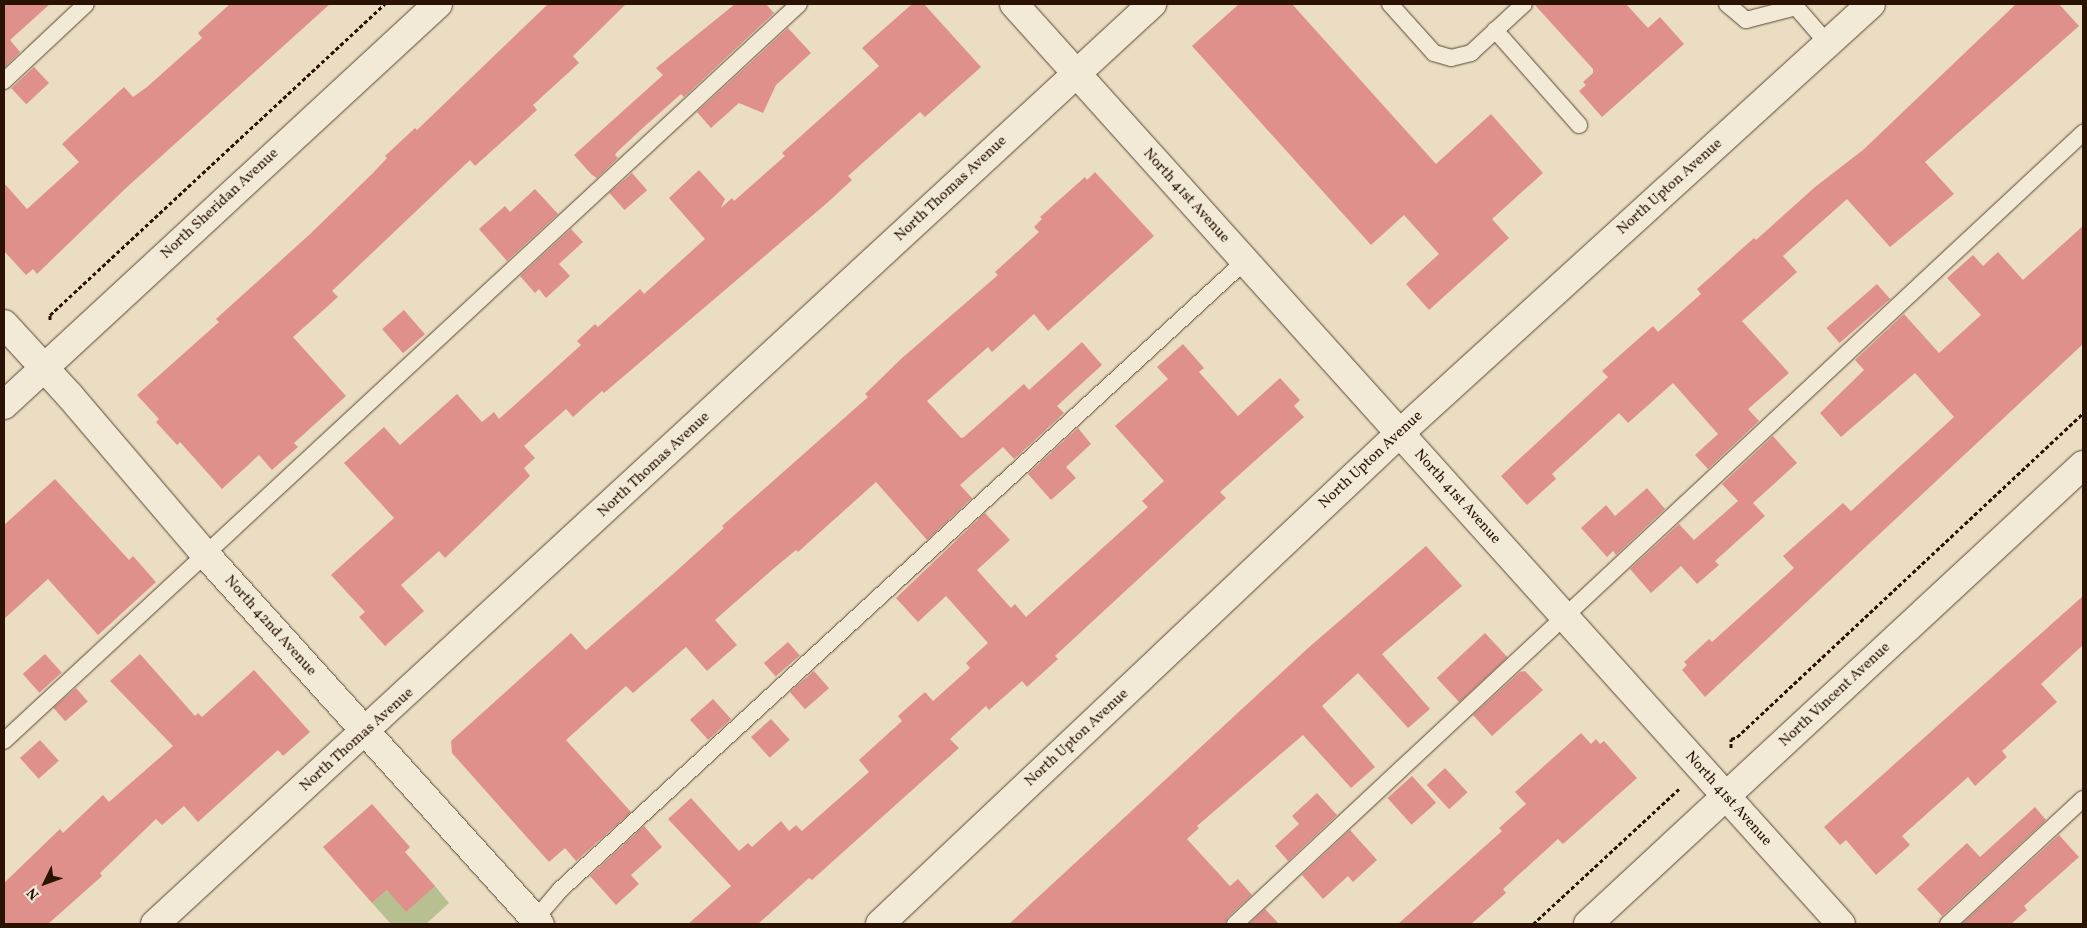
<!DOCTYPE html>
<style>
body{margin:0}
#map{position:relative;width:2087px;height:928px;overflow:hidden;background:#ebddc2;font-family:Vollkorn,serif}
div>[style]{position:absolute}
.green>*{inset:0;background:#b8c092}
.building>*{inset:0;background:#e0908a;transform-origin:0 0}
.path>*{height:3px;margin-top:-1.5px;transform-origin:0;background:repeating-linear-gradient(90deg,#2a1303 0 4px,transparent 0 6.5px)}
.roads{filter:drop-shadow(0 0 1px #5a4633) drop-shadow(0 0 1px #5a4633)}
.lane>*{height:16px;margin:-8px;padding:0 8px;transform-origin:8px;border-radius:8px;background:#f2e9d7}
.street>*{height:28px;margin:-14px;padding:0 14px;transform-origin:14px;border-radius:14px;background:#f2e9d7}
.secondary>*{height:28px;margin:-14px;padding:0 14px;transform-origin:14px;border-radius:14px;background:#f2e9d7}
span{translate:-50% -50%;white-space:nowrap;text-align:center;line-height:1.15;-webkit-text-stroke:5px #f2e9d7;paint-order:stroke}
.street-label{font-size:15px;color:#2a1303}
.frame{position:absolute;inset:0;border:5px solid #2a1303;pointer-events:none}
.north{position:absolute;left:20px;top:858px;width:50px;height:50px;-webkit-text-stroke:4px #f2e9d7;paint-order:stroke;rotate:228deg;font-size:14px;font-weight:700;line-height:20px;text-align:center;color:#2a1303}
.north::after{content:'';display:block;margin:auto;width:18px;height:22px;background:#2a1303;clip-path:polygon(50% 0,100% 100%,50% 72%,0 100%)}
</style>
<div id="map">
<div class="green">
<i style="clip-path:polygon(435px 886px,449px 903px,426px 924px,391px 924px,372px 903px,387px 890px)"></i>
</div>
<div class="building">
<i style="clip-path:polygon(4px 4px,50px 4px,10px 40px,20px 52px,4px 68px)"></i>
<i style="clip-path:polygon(230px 4px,330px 4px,126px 188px,37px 274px,33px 269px,26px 275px,4px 251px,4px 183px,27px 209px,79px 162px,62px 144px,124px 87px,133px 97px,147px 87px,202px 38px,198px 33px)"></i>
<i style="clip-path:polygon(548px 4px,626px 4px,573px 56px,579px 63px,533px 105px,537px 110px,475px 166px,470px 160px,332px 291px,338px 297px,293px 337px,346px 396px,294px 443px,298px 447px,272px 470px,259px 455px,222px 489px,180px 442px,177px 445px,156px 422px,159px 419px,137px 395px,219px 322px,216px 319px,309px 235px,373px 173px,387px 158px,385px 156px,415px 128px,417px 130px)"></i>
<i style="clip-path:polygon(735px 4px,766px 4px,774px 13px,684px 97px,681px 94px,645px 126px,617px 152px,615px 155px,618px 158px,597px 178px,592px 175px,574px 155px,663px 75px,656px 68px)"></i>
<i style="clip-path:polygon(912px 4px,924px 4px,981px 67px,925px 117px,920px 112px,848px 176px,852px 180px,827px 203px,604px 393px,602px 391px,573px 417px,566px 409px,524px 446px,535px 458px,524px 468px,530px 476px,445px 558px,439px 551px,401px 585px,424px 611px,385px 646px,359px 617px,365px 612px,331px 575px,394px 518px,344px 463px,384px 427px,400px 445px,457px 394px,482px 422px,494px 412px,499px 419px,581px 345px,577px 341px,595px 324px,598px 327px,640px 289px,644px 294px,705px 239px,669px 198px,699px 170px,725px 199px,721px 208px,732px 198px,734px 201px,785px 156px,782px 153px,879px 66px,862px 48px)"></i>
<i style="clip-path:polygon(1239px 4px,1292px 4px,1436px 164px,1491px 114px,1543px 173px,1492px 219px,1509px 238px,1429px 310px,1406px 284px,1439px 254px,1404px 215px,1371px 245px,1192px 46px)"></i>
<i style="clip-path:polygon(1534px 4px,1626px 4px,1648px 28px,1660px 17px,1684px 44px,1602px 117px,1579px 91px,1586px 85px,1583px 82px,1593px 73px,1593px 69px)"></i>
<i style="clip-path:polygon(2016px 4px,2059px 4px,2079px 26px,1925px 162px,1954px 194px,1890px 247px,1847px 199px,1783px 256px,1797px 272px,1742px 321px,1789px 373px,1748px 409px,1759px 421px,1708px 469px,1695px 455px,1718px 434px,1673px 383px,1628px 423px,1619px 413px,1552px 474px,1556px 479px,1527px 505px,1501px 476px,1608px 377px,1602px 371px,1653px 326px,1658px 332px,1701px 294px,1697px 289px,1754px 238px,1756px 240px,1815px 187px,1863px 150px)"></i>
<i style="clip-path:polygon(788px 28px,811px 53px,776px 85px,763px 113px,739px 103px,711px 128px,697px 112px)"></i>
<i style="left:34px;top:67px;width:22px;height:31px;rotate:47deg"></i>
<i style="clip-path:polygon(1095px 172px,1154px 236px,1048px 331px,1034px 314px,992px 352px,988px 347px,927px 401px,961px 438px,964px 437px,1024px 384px,1029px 390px,1082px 342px,1102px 365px,1057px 406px,1064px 413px,1014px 459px,1003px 447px,960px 485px,972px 498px,927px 540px,876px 482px,798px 552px,796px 550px,773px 569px,715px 620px,737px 645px,707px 671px,686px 647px,633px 693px,626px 686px,566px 740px,631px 812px,576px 861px,565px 848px,549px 862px,452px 753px,451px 741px,571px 633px,586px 650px,672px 575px,724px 528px,722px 526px,868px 397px,865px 394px,902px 358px,998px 275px,995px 272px,1039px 232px,1034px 227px,1042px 219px,1040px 217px,1085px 177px,1087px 180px)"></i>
<i style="left:632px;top:173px;width:23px;height:30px;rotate:49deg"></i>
<i style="clip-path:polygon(535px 189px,558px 214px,507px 261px,479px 229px,505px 206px,510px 212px)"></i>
<i style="clip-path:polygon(2083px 226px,2083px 344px,1705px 697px,1682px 670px,1687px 665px,1684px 662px,1709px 639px,1712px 642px,1794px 568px,1783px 556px,1843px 503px,1851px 511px,1954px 417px,1915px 373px,1841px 437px,1820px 413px,1864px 370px,1855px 360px,1904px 314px,1939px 353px,1981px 315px,1947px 278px,1973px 255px,1983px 266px,1998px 252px,2023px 280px)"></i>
<i style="clip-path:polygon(571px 229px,583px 242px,559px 264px,570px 276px,546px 298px,539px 289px,535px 293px,520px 276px)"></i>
<i style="left:1877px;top:284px;width:20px;height:67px;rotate:49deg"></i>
<i style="left:404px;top:310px;width:32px;height:29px;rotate:49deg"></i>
<i style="clip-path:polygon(1183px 344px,1204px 368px,1199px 372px,1238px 416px,1280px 378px,1300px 400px,1294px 406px,1304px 417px,1220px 492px,1226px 498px,1055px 656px,1058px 659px,1027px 687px,1022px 681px,989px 710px,986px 706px,950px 739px,959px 748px,812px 880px,809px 878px,758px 924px,688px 924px,731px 886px,668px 819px,691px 798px,739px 851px,748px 843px,752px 847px,781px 821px,789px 831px,796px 825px,802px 831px,869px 772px,859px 760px,902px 721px,898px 716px,925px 692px,933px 701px,970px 668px,966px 663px,988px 643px,946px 596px,918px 622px,896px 598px,985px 513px,1010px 540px,977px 570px,1011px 608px,1015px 604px,1026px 617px,1148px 507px,1142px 501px,1164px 481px,1115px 426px,1168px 379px,1157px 367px)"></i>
<i style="clip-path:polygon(1078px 428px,1091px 444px,1066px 467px,1076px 478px,1051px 500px,1028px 474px)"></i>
<i style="clip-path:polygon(1773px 436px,1797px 463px,1753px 503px,1765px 516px,1715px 561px,1719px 565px,1697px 584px,1681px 566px,1651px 593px,1630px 569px,1679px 524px,1694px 540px,1738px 501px,1722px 484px)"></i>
<i style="clip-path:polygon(55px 479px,129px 560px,133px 556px,156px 582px,98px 635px,48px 579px,4px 619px,4px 525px)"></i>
<i style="clip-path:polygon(1647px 488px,1665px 509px,1616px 555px,1613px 551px,1607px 557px,1581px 528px,1606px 505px,1615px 516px)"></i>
<i style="clip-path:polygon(1426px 546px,1462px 586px,1382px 654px,1430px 709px,1408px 728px,1358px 673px,1322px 706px,1375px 767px,1351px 788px,1303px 735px,1197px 826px,1199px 828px,1187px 839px,1230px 886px,1238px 879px,1252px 895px,1228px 917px,1225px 924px,1009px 924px,1307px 649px)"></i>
<i style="clip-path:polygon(2083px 596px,2083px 645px,2041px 684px,2057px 702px,2002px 751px,2007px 757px,1975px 786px,1968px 777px,1902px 836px,1910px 845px,1876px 875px,1846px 840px,1840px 845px,1824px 827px)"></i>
<i style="left:1485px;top:633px;width:33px;height:66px;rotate:47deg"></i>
<i style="left:788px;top:642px;width:18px;height:32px;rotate:49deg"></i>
<i style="left:45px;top:654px;width:25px;height:30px;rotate:48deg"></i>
<i style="clip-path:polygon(140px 654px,195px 716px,198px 713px,202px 717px,254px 670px,310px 732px,283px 756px,278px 750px,198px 822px,184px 806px,162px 825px,156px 819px,100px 873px,102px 876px,48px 924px,4px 924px,4px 883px,60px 829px,63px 833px,103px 795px,109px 802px,173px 746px,110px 681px)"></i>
<i style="left:814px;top:671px;width:23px;height:32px;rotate:49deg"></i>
<i style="clip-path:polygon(1525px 671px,1543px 690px,1492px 736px,1473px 715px,1520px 672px)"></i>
<i style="left:76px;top:688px;width:18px;height:30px;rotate:49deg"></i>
<i style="left:713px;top:699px;width:27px;height:31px;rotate:48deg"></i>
<i style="left:771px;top:719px;width:28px;height:27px;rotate:48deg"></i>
<i style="clip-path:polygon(1581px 733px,1591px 744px,1596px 739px,1600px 744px,1604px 741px,1637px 778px,1563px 844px,1558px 839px,1503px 889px,1506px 893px,1471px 924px,1398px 924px,1502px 831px,1499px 828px,1526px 804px,1515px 792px)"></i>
<i style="left:40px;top:740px;width:28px;height:27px;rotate:48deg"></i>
<i style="left:1445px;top:768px;width:33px;height:25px;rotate:47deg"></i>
<i style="left:1412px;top:776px;width:36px;height:33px;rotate:48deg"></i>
<i style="clip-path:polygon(1317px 793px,1337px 815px,1288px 861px,1275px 846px,1299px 824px,1292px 816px)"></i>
<i style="clip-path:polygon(372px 804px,410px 847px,405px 852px,435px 886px,406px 912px,387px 890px,372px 903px,323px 847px)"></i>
<i style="clip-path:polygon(2035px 807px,2046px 820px,1942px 916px,1917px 889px,1967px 843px,1980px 857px)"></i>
<i style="clip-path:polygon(644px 826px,662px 847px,631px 875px,639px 884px,616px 905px,590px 876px)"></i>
<i style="clip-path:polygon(1350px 830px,1377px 860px,1353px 882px,1348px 876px,1323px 899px,1302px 875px)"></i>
<i style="clip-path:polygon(2059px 835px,2079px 857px,2024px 906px,2027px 910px,2011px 924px,1962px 924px)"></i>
<i style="clip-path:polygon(1265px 909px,1279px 924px,1249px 924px)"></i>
</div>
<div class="path">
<i style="left:50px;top:320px;width:5px;rotate:-90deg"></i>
<i style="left:50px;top:315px;width:457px;rotate:-42.9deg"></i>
<i style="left:1731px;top:748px;width:9px;rotate:-90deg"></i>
<i style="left:1731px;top:739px;width:6px;rotate:-18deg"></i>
<i style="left:1737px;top:737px;width:474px;rotate:-43.1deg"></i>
<i style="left:1533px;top:924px;width:199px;rotate:-42.8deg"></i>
</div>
<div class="roads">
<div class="lane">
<i style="left:1390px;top:4px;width:66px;rotate:48.1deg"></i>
<i style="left:1434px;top:53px;width:18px;rotate:16deg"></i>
<i style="left:1451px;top:58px;width:21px;rotate:-14deg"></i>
<i style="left:1471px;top:53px;width:72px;rotate:-42.8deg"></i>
<i style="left:1727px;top:4px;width:25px;rotate:40deg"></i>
<i style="left:1746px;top:20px;width:52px;rotate:-14.6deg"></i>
<i style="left:1796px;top:7px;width:3px;rotate:-72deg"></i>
<i style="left:1796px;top:7px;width:49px;rotate:49.1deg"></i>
<i style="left:1495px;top:30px;width:127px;rotate:48.5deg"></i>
<i style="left:4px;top:81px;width:112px;rotate:-43.2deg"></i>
<i style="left:4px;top:741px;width:1084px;rotate:-42.83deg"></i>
<i style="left:531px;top:924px;width:45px;rotate:-49.5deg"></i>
<i style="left:560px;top:890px;width:930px;rotate:-42.56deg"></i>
<i style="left:1235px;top:924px;width:1160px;rotate:-43.01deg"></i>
<i style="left:1948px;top:924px;width:184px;rotate:-42.8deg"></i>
</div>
<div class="street">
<i style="left:1014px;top:4px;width:1237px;rotate:48.05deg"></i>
<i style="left:4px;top:405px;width:591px;rotate:-42.74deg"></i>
<i style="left:155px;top:924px;width:1357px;rotate:-42.7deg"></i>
<i style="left:880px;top:924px;width:715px;rotate:-43.36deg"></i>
<i style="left:1400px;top:433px;width:637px;rotate:-42.33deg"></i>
<i style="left:1588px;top:924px;width:675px;rotate:-42.84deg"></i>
</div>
<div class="secondary">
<i style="left:4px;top:324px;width:98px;rotate:47.5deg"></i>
<i style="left:70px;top:396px;width:209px;rotate:49.5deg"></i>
<i style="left:206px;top:555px;width:498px;rotate:47.9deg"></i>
</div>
</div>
<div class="street-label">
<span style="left:1670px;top:187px;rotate:-42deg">North Upton Avenue</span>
<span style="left:951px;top:189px;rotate:-43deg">North Thomas Avenue</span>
<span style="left:1186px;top:196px;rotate:48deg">North 41st Avenue</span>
<span style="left:220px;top:204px;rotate:-43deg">North Sheridan Avenue</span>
<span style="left:1371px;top:460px;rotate:-43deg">North Upton Avenue</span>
<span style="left:654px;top:465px;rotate:-43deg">North Thomas Avenue</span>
<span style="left:1457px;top:497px;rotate:48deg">North 41st Avenue</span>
<span style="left:270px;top:626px;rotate:48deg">North 42nd Avenue</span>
<span style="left:1835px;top:695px;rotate:-43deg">North Vincent Avenue</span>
<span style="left:1077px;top:738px;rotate:-43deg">North Upton Avenue</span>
<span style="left:357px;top:740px;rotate:-42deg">North Thomas Avenue</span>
<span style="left:1728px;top:799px;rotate:48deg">North 41st Avenue</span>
</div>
<div class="frame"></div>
<div class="north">N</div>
</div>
